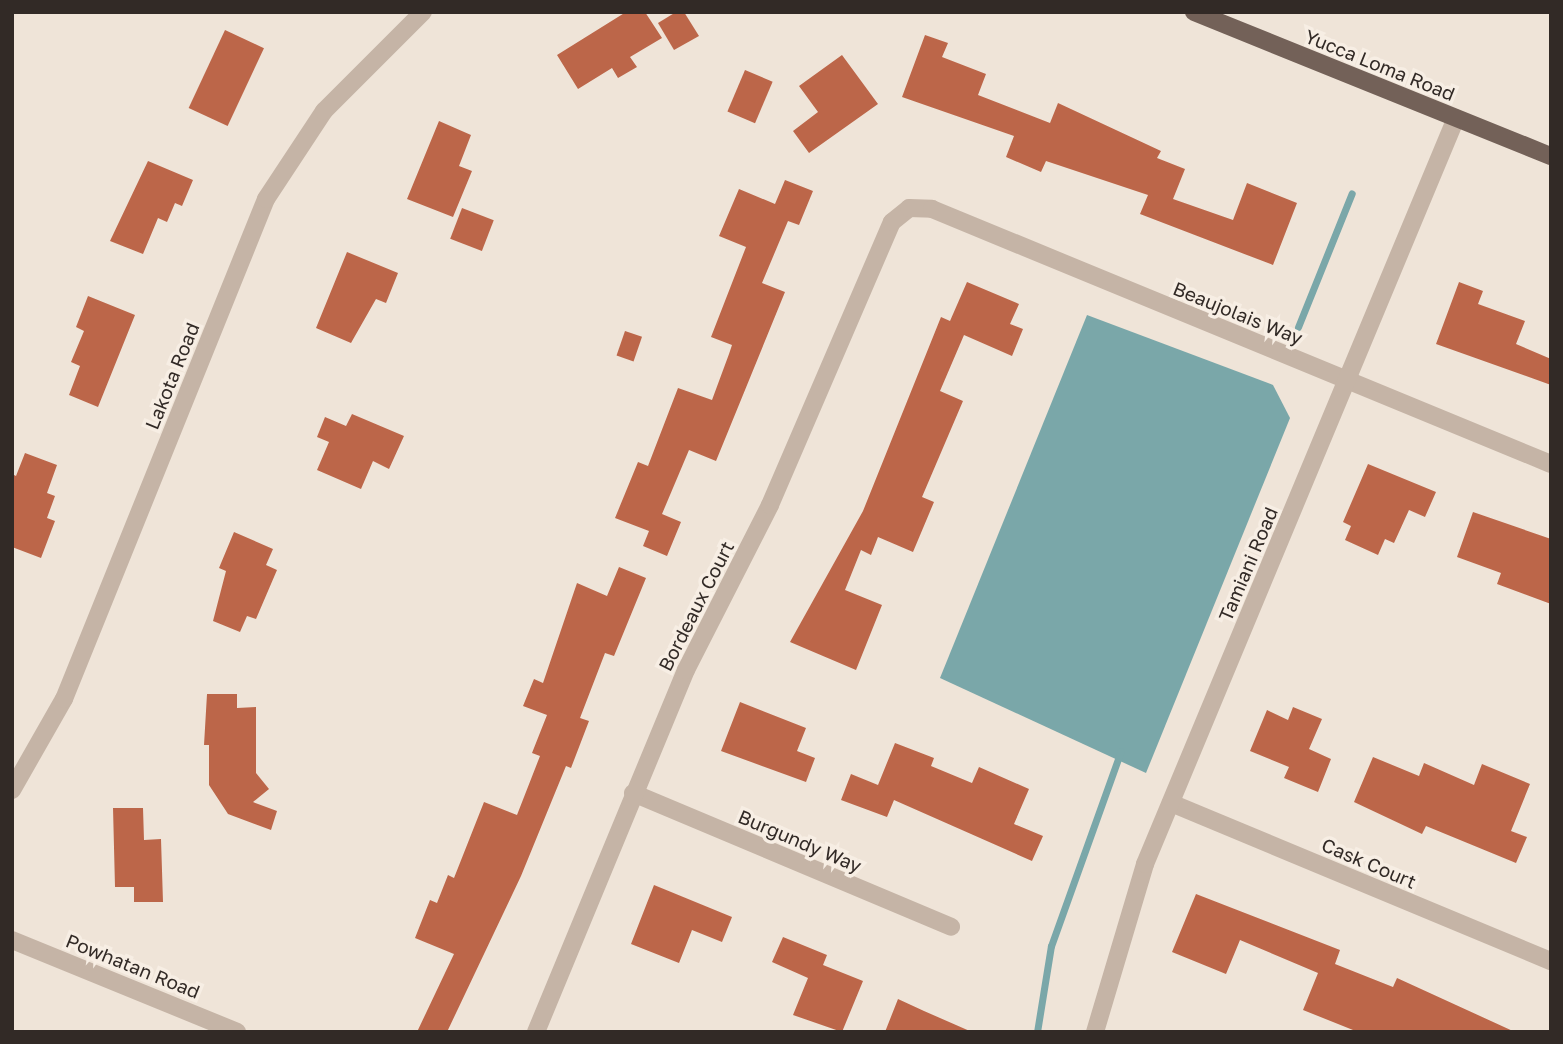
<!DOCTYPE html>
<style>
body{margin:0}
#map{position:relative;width:1563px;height:1044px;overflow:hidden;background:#efe4d8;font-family:"Golos Text",sans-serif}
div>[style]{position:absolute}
.water>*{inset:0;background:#7aa7a9}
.stream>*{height:7px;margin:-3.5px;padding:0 3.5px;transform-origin:3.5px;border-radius:3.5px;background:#7aa7a9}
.building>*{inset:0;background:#bc6649;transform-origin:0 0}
.minor>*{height:18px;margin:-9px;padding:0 9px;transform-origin:9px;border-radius:9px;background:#c5b4a6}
.major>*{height:18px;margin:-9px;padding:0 9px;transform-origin:9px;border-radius:9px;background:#736158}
span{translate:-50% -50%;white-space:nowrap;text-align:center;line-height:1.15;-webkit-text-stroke:7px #f7eee4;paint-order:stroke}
.street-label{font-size:19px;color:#322a26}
.frame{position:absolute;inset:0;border:14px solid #322a26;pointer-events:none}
</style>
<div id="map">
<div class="water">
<i style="clip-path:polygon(1087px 315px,1273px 385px,1290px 418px,1146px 773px,940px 678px)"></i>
</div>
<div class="stream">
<i style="left:1298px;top:327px;width:144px;rotate:-68.1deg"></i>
<i style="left:1037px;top:1032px;width:87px;rotate:-80.8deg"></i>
<i style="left:1051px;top:946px;width:207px;rotate:-70.3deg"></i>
</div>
<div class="building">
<i style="clip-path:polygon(626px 12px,645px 12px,662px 38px,630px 57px,637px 67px,618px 78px,612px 68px,578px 89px,557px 55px)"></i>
<i style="clip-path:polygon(676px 12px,684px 12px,699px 36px,674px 50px,658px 23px)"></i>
<i style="left:225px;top:30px;width:43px;height:86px;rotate:25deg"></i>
<i style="clip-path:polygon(925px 35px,948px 43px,942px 57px,986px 74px,978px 95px,1050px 123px,1058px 103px,1161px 151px,1157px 158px,1185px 169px,1173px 199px,1233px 220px,1247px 183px,1297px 203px,1273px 265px,1140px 214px,1148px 195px,1046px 161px,1041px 172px,1006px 157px,1014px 136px,902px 97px)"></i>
<i style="clip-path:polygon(842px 55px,878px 104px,809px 153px,793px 131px,818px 112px,799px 86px)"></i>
<i style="left:745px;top:70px;width:30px;height:45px;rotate:23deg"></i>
<i style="clip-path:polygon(439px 121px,471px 135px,459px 166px,472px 171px,453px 217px,407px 199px)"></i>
<i style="clip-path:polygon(148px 161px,193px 180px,182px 206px,175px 203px,167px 222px,158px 218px,143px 254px,110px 241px)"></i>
<i style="clip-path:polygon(785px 180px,813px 191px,799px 225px,788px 221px,762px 283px,785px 292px,716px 461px,689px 450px,662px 514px,681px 522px,667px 556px,643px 546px,649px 531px,615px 518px,638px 462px,648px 466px,678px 388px,712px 400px,729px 354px,732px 345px,711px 337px,746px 247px,719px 236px,739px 189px,775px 204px)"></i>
<i style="left:462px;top:208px;width:34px;height:33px;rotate:21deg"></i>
<i style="clip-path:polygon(347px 252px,398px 273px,386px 303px,376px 299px,351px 343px,316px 328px)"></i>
<i style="clip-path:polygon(967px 282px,1019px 304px,1010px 324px,1023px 329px,1012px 356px,964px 335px,940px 391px,963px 401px,922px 497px,934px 502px,913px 552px,878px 537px,871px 555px,861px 550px,845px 590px,882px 605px,856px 670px,790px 642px,863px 511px,941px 317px,950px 321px)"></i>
<i style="clip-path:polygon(1459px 282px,1483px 291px,1478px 304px,1525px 321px,1516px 344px,1551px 359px,1551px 385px,1436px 344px)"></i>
<i style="clip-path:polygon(88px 296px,135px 315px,98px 407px,69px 395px,80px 366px,71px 362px,84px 331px,76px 327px)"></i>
<i style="left:625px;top:331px;width:18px;height:26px;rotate:19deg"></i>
<i style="clip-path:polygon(352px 414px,404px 436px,389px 469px,373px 461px,361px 489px,317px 470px,329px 442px,317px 437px,325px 417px,346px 426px)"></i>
<i style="clip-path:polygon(25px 453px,57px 465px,47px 493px,55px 496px,47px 518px,55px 521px,41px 558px,12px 547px,12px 474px,16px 476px)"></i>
<i style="clip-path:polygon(1368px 464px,1436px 492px,1425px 517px,1409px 510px,1394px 543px,1385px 539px,1378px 555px,1345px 540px,1351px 526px,1343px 522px)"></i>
<i style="clip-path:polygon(1473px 512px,1551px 539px,1551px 604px,1497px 584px,1501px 573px,1457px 557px)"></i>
<i style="clip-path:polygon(234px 532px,273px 549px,266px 565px,277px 570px,256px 619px,247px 616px,240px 632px,213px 621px,226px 571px,219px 568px)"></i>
<i style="clip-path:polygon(619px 567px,646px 578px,614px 656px,605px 653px,580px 718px,589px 721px,571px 768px,566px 766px,521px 876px,447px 1032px,417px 1032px,454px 954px,415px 938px,430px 900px,437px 903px,448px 875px,454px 878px,484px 802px,517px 815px,540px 756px,532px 753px,547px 715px,523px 706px,534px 679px,543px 683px,577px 583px,607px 596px)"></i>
<i style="clip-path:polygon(207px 694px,237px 694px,237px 708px,256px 707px,256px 773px,269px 789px,253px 802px,277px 811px,271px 830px,228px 814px,209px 785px,209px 745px,204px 745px)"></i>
<i style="clip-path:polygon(740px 702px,806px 728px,797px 751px,815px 758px,806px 782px,721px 751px)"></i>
<i style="clip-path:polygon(1293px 707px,1322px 719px,1309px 749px,1331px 759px,1318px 792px,1284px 778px,1289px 767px,1250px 751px,1267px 710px,1288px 720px)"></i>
<i style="clip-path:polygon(895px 743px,934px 758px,931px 766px,972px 783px,979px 767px,1029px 789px,1014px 824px,1043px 836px,1032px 861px,894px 800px,887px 817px,841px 800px,851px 774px,878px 785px)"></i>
<i style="clip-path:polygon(1373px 757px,1419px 776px,1424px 763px,1474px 785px,1482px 764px,1530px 784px,1511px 831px,1527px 837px,1516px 863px,1426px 826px,1422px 834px,1354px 802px)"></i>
<i style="clip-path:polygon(113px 808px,143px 808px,144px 840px,161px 839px,163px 902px,134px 902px,134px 887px,115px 887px)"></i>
<i style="clip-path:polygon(654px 885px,732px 917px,722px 942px,692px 930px,679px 963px,631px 944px)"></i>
<i style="clip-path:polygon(1196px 894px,1340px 950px,1335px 964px,1393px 987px,1397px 978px,1515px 1032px,1358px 1032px,1303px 1010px,1318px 973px,1240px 940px,1226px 974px,1172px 952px)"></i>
<i style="clip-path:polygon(783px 937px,827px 955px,823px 965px,863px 981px,842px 1032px,793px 1015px,808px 978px,772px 962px)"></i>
<i style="clip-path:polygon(898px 999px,924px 1011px,972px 1032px,885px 1032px)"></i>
</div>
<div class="minor">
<i style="left:12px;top:790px;width:105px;rotate:-60.3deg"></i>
<i style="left:64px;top:699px;width:539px;rotate:-68deg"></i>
<i style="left:266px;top:199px;width:105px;rotate:-56.6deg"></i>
<i style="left:324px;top:111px;width:140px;rotate:-45deg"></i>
<i style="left:633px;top:793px;width:345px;rotate:22.8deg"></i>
<i style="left:1171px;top:803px;width:412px;rotate:22.6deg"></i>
<i style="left:12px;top:940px;width:243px;rotate:22.2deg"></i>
<i style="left:536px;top:1032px;width:392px;rotate:-67.5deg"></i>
<i style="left:686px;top:670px;width:185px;rotate:-63deg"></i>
<i style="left:770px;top:505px;width:308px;rotate:-66.7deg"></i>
<i style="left:892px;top:222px;width:22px;rotate:-39deg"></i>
<i style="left:909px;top:208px;width:23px;rotate:2deg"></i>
<i style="left:932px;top:209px;width:669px;rotate:22.39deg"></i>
<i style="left:1095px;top:1032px;width:175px;rotate:-73.4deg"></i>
<i style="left:1145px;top:864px;width:808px;rotate:-67.37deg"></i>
</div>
<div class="major">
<i style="left:1194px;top:12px;width:385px;rotate:22deg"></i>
</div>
<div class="street-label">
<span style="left:1380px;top:65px;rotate:22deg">Yucca Loma Road</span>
<span style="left:1238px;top:313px;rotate:22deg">Beaujolais Way</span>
<span style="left:172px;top:376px;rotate:-68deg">Lakota Road</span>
<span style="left:1248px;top:564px;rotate:-67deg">Tamiani Road</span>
<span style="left:696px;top:606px;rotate:-63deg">Bordeaux Court</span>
<span style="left:800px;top:841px;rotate:23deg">Burgundy Way</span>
<span style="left:1369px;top:863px;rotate:23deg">Cask Court</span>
<span style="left:133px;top:966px;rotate:22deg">Powhatan Road</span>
</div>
<div class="frame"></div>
</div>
